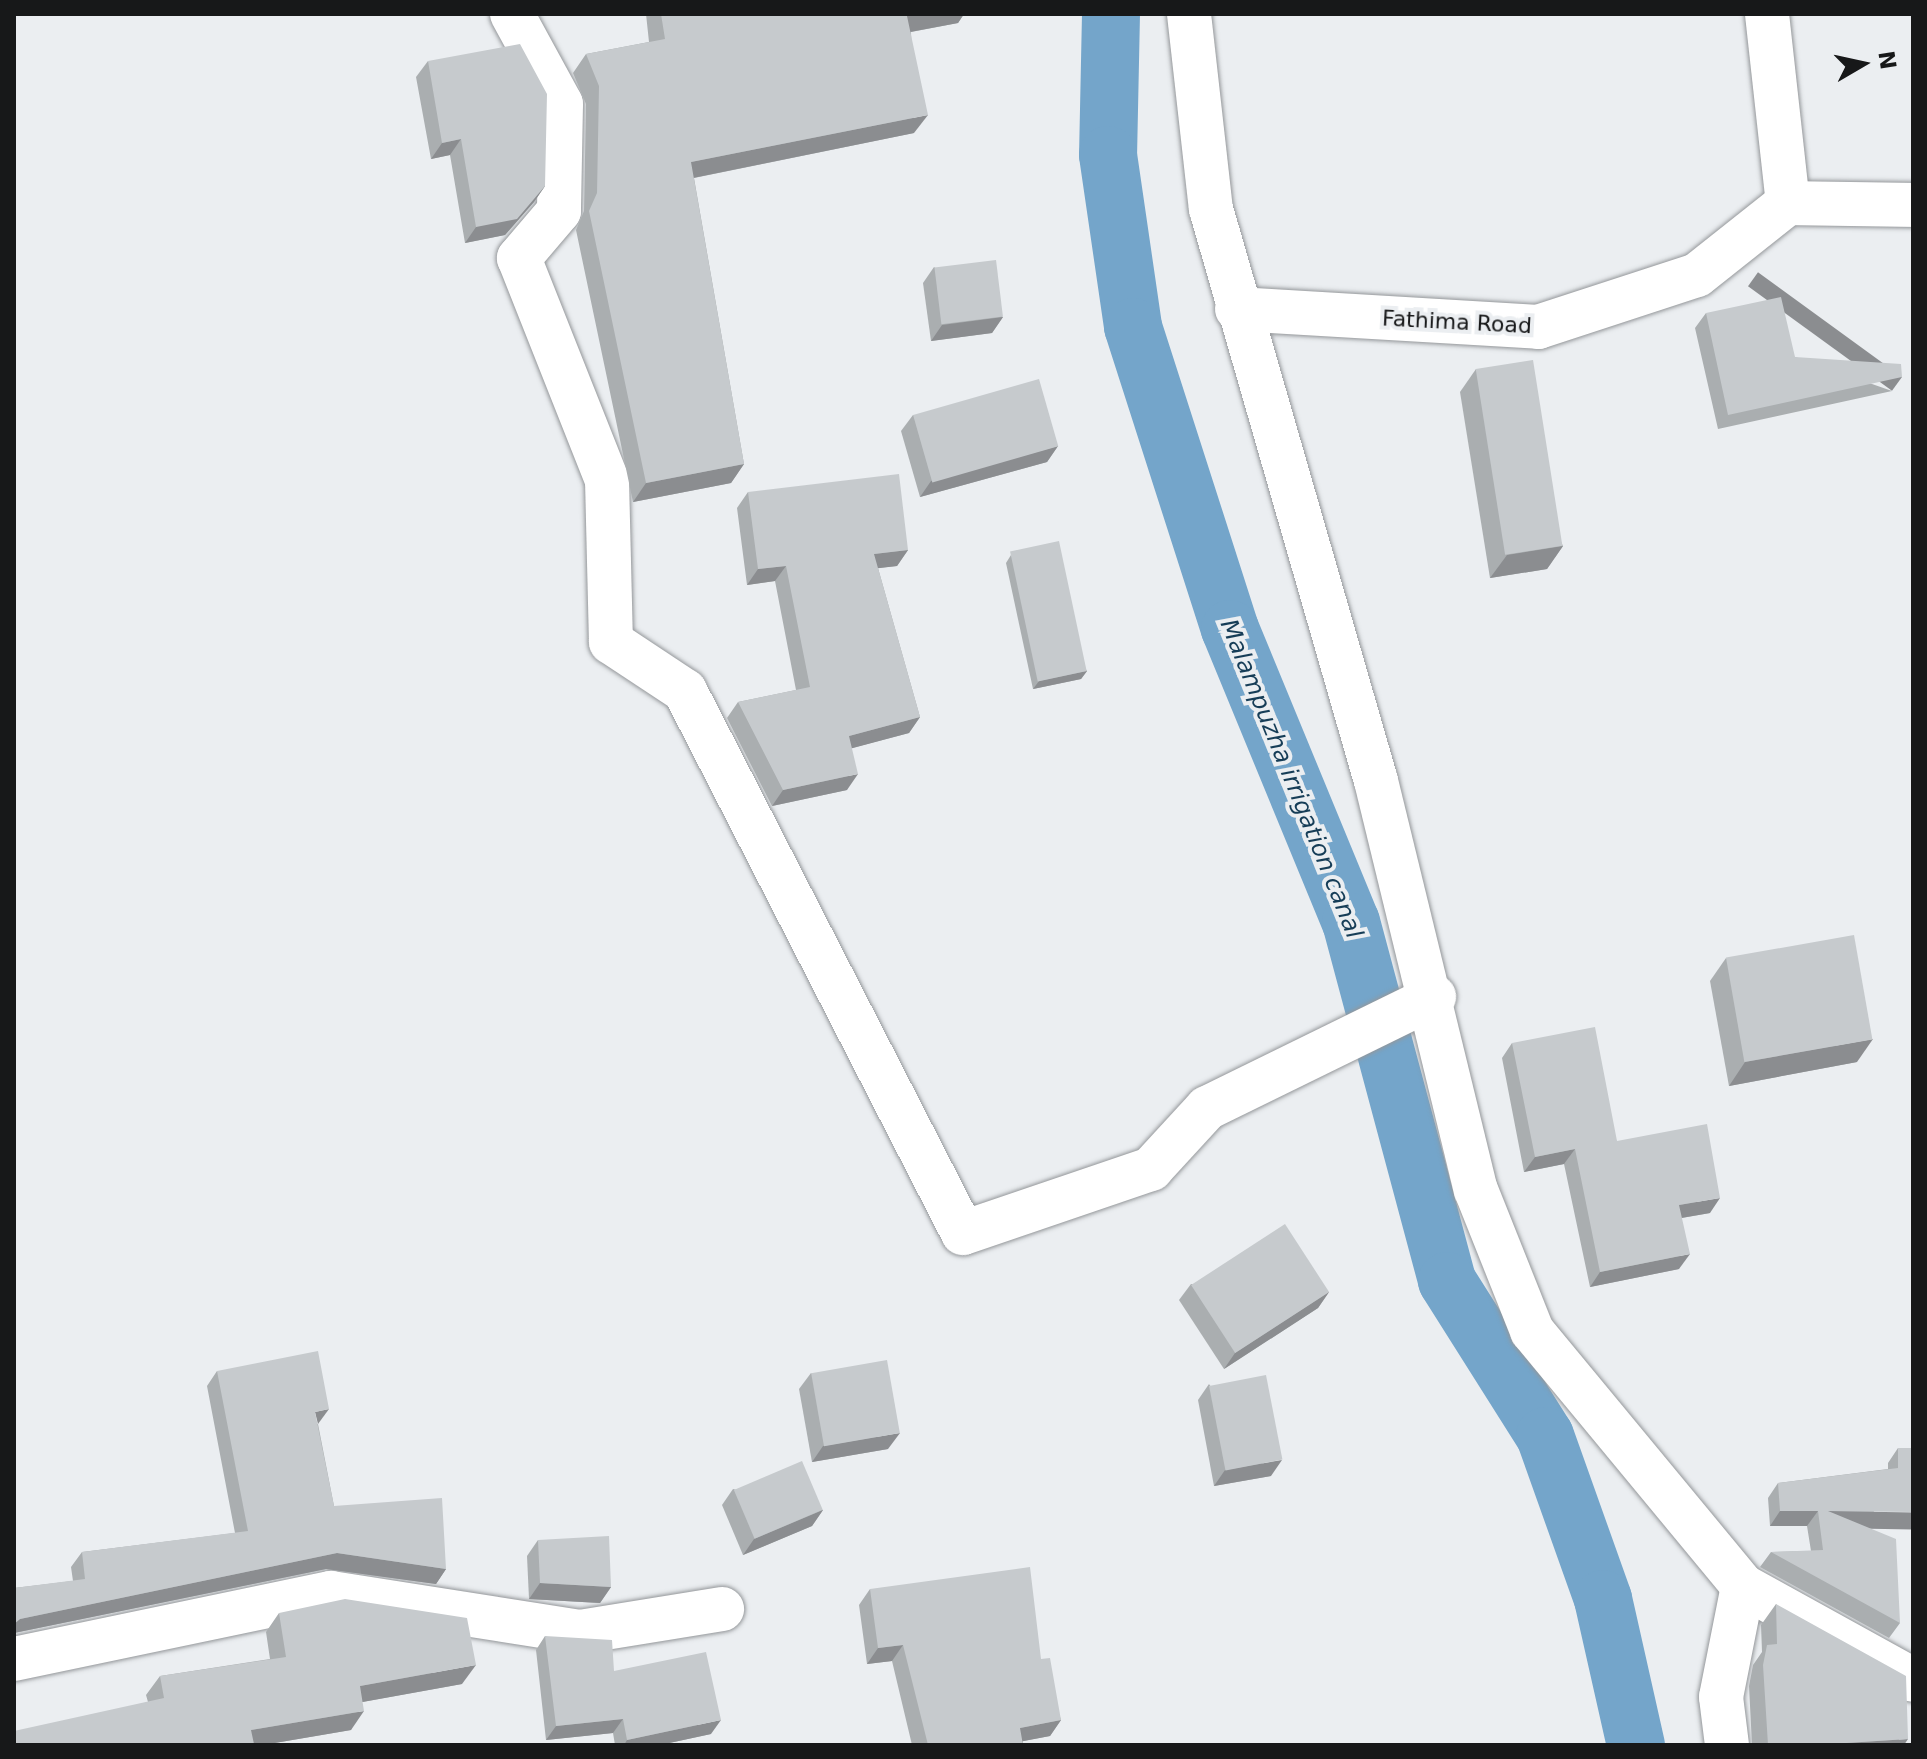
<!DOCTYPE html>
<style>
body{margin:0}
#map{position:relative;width:1927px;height:1759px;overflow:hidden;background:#ebeef1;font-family:"DejaVu Sans",sans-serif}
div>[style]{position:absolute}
.canal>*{height:58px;margin:-29px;padding:0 29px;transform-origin:29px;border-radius:29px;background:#74a5ca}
.roads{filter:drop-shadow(0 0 2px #94979a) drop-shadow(0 0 2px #94979a)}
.minor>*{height:44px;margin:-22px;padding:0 22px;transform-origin:22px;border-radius:22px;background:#fff}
.wall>*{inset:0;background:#aaaeb0}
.shaded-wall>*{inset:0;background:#8b8d90;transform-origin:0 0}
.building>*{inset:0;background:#c6cacd;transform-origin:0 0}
span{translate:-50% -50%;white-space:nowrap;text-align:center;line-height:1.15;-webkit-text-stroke:8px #ebeef1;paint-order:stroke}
.street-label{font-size:22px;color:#171819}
.water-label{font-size:24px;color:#163d57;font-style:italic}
.frame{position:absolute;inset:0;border:16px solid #171819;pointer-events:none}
.north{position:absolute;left:1823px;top:24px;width:80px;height:80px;-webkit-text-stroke:6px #ebeef1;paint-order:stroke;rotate:81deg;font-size:22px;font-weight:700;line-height:32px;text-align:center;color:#171819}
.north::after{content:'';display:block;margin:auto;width:28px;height:36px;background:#171819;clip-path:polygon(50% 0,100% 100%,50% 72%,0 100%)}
</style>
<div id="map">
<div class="canal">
<i style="left:1111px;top:14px;width:141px;rotate:91.2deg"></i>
<i style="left:1108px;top:155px;width:174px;rotate:81.7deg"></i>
<i style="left:1133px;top:327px;width:317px;rotate:72.2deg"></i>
<i style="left:1230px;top:629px;width:317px;rotate:67.6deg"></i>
<i style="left:1351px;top:922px;width:372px;rotate:75deg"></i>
<i style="left:1447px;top:1281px;width:183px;rotate:57.7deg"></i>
<i style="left:1545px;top:1436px;width:173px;rotate:70.4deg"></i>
<i style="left:1603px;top:1599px;width:150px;rotate:77.3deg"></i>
</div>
<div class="roads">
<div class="minor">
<i style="left:512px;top:14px;width:102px;rotate:61.4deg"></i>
<i style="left:561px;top:104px;width:107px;rotate:91.1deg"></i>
<i style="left:559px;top:211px;width:62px;rotate:130.4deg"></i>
<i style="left:519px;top:258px;width:239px;rotate:68.4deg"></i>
<i style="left:607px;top:480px;width:162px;rotate:88.6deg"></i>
<i style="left:611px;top:642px;width:89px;rotate:33.5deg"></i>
<i style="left:685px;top:691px;width:609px;rotate:62.85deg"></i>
<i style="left:963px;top:1233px;width:199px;rotate:-18.8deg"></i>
<i style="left:1151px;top:1169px;width:83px;rotate:-47.4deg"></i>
<i style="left:1207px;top:1108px;width:253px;rotate:-26.1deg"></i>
<i style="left:1189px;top:14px;width:196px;rotate:83.6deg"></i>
<i style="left:1211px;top:209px;width:595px;rotate:73.91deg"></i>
<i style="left:1376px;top:781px;width:421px;rotate:76.3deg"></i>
<i style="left:1476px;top:1190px;width:152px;rotate:68.3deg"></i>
<i style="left:1532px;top:1331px;width:331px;rotate:50.4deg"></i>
<i style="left:1743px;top:1586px;width:113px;rotate:101.2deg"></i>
<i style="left:1721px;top:1697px;width:48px;rotate:82.9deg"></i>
<i style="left:1767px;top:14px;width:190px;rotate:83.7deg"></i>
<i style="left:1788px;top:203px;width:125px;rotate:0.9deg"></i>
<i style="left:1237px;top:309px;width:302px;rotate:3.4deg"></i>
<i style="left:1538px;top:327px;width:167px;rotate:-18.1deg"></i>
<i style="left:1697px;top:275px;width:116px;rotate:-38.4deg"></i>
<i style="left:1743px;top:1586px;width:194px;rotate:28.9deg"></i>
<i style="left:14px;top:1659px;width:324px;rotate:-11.8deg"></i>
<i style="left:331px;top:1593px;width:252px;rotate:8.9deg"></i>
<i style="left:580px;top:1632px;width:144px;rotate:-9.2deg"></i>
</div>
</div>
<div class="wall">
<i style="clip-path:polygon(646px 14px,964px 14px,958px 23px,911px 32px,914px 133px,694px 178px,744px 464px,731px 483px,633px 502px,576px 230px,584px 211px,586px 104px,573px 73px,586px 54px,649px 42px)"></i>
<i style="clip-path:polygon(428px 61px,545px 186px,534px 202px,505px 235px,465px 243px,450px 155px,431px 159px,416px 77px)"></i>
<i style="clip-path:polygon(934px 267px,1003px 317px,992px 333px,931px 341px,923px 283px)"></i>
<i style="clip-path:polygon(1706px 313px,1795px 357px,1892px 391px,1718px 429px,1695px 328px)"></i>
<i style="clip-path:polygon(1476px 369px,1563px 546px,1547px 569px,1490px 578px,1460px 392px)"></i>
<i style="clip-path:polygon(913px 415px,1058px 446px,1047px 462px,920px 497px,901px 431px)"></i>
<i style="clip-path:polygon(748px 492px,908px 550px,897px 566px,878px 568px,920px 717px,909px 733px,852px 748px,847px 790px,772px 806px,727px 718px,738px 702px,796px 690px,775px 581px,747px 585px,737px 508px)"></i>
<i style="clip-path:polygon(1011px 555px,1087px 671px,1081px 679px,1033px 689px,1006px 563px)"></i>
<i style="clip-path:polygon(1726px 958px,1857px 1062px,1729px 1086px,1710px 981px)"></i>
<i style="clip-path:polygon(1512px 1043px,1617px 1141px,1710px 1213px,1682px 1218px,1679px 1269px,1590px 1287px,1564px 1164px,1524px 1172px,1502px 1058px)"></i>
<i style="clip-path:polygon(1191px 1284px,1329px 1292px,1318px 1308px,1224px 1369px,1179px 1300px)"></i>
<i style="clip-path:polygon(217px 1371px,318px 1424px,334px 1506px,446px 1569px,436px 1584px,326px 1569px,14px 1633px,14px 1588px,73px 1581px,71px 1567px,82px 1552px,235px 1533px,207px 1386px)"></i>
<i style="clip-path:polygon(811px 1373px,888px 1449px,812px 1462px,799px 1389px)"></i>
<i style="clip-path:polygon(1209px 1384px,1271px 1476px,1214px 1486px,1198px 1400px)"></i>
<i style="clip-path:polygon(1898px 1448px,1913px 1448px,1865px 1526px,1900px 1623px,1889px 1638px,1760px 1567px,1771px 1552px,1811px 1551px,1807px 1526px,1770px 1526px,1768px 1498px,1778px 1483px,1888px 1469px,1888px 1463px)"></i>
<i style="clip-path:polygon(733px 1489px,823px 1510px,812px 1526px,743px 1555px,722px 1505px)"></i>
<i style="clip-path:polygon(538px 1540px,611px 1587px,600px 1603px,529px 1599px,527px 1556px)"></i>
<i style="clip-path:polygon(870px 1589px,1041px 1659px,1061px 1720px,1050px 1736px,1023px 1741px,1023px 1745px,912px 1745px,892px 1661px,867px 1664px,859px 1605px)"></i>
<i style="clip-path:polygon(1776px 1604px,1904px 1745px,1752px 1745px,1749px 1686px,1753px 1665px,1762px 1652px,1761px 1625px)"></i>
<i style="clip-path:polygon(279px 1613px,462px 1684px,362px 1702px,351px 1730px,263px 1745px,14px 1745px,148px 1702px,146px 1695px,160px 1676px,270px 1659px,266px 1632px)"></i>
<i style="clip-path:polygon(545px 1636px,614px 1671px,711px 1734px,660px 1745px,615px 1745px,613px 1733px,546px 1740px,536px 1650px)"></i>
</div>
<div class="shaded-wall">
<i style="clip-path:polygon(920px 14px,964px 14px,958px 23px,894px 35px,907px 16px)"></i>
<i style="clip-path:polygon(928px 115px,914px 133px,678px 181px,691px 162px)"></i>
<i style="clip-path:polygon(461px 139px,450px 155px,431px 159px,442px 143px)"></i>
<i style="clip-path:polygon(545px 186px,534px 202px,505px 235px,465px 243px,476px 227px)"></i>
<i style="clip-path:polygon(1003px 317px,992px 333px,931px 341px,942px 325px)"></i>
<i style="left:1902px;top:377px;width:17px;height:178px;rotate:126deg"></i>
<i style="clip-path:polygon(1058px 446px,1047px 462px,920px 497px,931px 481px)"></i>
<i style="clip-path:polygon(744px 464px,731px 483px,633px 502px,646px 483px)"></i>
<i style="clip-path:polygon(1563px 546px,1547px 569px,1490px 578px,1507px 555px)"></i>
<i style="clip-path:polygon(908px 550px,897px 566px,863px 570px,874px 554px)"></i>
<i style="clip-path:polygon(786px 566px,775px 581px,747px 585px,758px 569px)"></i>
<i style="clip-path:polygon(1087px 671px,1081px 679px,1033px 689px,1039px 681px)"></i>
<i style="clip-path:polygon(920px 717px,909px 733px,838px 752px,849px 736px)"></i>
<i style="clip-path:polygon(858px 774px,847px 790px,772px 806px,783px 790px)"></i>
<i style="clip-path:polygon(1873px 1039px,1857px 1062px,1729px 1086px,1745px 1062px)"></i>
<i style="clip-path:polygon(1575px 1149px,1564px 1164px,1524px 1172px,1535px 1157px)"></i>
<i style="clip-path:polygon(1720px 1198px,1710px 1213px,1669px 1220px,1679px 1205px)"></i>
<i style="clip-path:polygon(1690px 1254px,1679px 1269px,1590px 1287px,1600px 1272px)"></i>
<i style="clip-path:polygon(1329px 1292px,1318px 1308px,1224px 1369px,1235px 1353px)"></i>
<i style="clip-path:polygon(329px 1409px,318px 1424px,315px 1412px)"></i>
<i style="clip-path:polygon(900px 1433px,888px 1449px,812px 1462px,823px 1446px)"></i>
<i style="clip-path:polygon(1282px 1460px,1271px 1476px,1214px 1486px,1225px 1470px)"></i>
<i style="clip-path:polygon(823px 1510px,812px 1526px,743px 1555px,754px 1539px)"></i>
<i style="clip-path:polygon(1780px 1511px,1818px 1511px,1807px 1526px,1770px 1526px)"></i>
<i style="left:1828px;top:1511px;width:85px;height:17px;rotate:1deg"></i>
<i style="clip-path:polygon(337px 1553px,446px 1569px,436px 1584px,326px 1569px,14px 1633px,14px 1624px,20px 1619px)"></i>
<i style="clip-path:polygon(540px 1583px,611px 1587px,600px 1603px,529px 1599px)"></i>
<i style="clip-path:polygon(903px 1645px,892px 1661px,867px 1664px,878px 1648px)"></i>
<i style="clip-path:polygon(476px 1665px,462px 1684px,346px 1705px,360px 1686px)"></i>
<i style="clip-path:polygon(364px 1711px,351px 1730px,263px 1745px,241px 1745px,251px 1730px)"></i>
<i style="clip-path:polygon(623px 1719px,613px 1733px,546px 1740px,556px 1726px)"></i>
<i style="clip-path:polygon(721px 1720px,711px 1734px,660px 1745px,624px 1745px,627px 1740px)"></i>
<i style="clip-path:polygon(1061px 1720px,1050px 1736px,1008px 1744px,1020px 1728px)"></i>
<i style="clip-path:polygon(1908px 1739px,1904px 1745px,1815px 1745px)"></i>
</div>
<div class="building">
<i style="clip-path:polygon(661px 14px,920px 14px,907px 16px,928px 115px,691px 162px,744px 464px,646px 483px,589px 211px,597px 193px,599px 86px,586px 54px,665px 39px)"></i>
<i style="clip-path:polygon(520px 44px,547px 94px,545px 186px,517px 219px,476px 227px,461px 139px,442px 143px,428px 61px)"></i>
<i style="left:996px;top:260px;width:57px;height:62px;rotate:83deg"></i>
<i style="clip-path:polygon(1781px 297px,1795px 357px,1901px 364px,1902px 377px,1728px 415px,1706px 313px)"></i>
<i style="left:1533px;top:360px;width:188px;height:58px;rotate:81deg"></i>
<i style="left:1039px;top:379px;width:70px;height:131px;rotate:74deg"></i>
<i style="clip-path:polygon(899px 474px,908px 550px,874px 554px,920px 717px,849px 736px,858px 774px,783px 790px,738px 702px,810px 687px,786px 566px,758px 569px,748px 492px)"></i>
<i style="left:1059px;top:541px;width:133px;height:50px;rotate:78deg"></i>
<i style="left:1854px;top:935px;width:106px;height:130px;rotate:80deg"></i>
<i style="clip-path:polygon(1595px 1027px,1617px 1141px,1707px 1124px,1720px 1198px,1679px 1205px,1690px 1254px,1600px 1272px,1575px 1149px,1535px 1157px,1512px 1043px)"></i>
<i style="left:1285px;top:1224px;width:81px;height:112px;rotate:57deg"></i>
<i style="clip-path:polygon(318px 1351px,329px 1409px,315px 1412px,334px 1506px,442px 1498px,446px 1569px,337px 1553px,20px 1619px,14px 1624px,14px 1588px,85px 1579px,82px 1552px,248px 1531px,217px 1371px)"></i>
<i style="left:887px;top:1360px;width:74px;height:77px;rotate:80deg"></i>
<i style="left:1266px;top:1375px;width:86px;height:58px;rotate:79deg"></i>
<i style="clip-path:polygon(1898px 1448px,1913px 1448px,1913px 1512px,1828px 1511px,1896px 1539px,1900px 1623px,1771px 1552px,1823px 1550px,1818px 1511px,1780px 1511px,1778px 1483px,1898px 1468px)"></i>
<i style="left:802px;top:1461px;width:53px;height:74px;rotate:67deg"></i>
<i style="clip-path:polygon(609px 1536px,611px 1587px,540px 1583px,538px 1540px)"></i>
<i style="clip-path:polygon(1030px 1567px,1041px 1659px,1050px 1658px,1061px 1720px,1020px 1728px,1023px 1745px,928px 1745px,903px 1645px,878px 1648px,870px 1589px)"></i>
<i style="clip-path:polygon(345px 1599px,467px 1618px,476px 1665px,360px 1686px,364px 1711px,251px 1730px,254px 1744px,248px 1745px,14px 1745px,14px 1731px,164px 1698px,160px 1676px,286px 1657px,279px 1613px)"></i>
<i style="clip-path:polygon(1776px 1604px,1906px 1676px,1908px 1739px,1815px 1745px,1768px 1745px,1763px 1665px,1767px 1645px,1777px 1644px)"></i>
<i style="clip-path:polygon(545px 1636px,612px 1640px,614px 1671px,706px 1652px,721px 1720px,627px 1740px,623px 1719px,556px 1726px)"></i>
</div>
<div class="street-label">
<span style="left:1457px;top:322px;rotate:3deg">Fathima Road</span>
</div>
<div class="water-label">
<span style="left:1291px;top:779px;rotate:68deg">Malampuzha irrigation canal</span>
</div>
<div class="frame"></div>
<div class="north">N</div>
</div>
